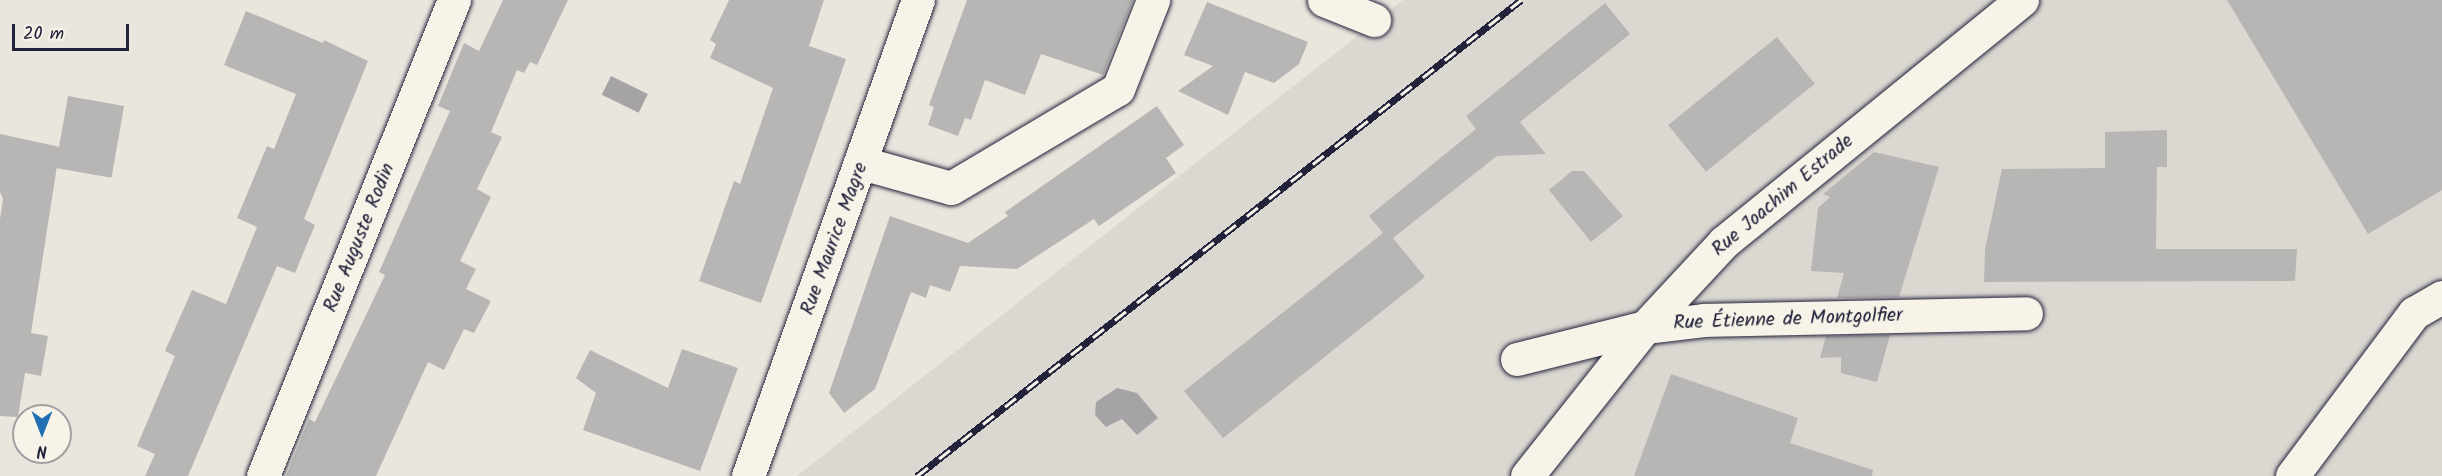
<!DOCTYPE html>
<meta charset="utf-8">
<style>
body{margin:0}
#map{position:relative;width:2442px;height:476px;overflow:hidden;background:#eae6de;font-family:Kalam,sans-serif}
div>[style]{position:absolute}
.built>*{inset:0;background:#dbd8d2}
.water>*{inset:0;background:#a6a3a6;transform-origin:0 0}
.building>*{inset:0;background:#b8b6b5;transform-origin:0 0}
.roads{filter:drop-shadow(0 0 2px #22223b) drop-shadow(0 0 2px #22223b)}
.minor>*{height:33px;margin:-16.5px;padding:0 16.5px;transform-origin:16.5px;border-radius:16.5px;background:#f7f3e8}
.rail>*{height:7px;margin-top:-3.5px;transform-origin:0;background:repeating-linear-gradient(90deg,#f7f3e8 0 14px,#22223b 0 28px);box-sizing:border-box;border-block:2px solid #22223b}
span{translate:-50% -50%;white-space:nowrap;text-align:center;line-height:1.15;-webkit-text-stroke:5px #f7f3e8;paint-order:stroke}
.street-label{font-size:20px;color:#22223b}
.north{position:absolute;left:12px;top:404px;width:60px;height:60px;box-sizing:border-box;background:#f7f3e8;border:2px solid #a29fa3;border-radius:50%;rotate:180deg;font-size:16px;font-weight:700;line-height:24px;text-align:center;color:#22223b}
.north::after{content:'';display:block;margin:auto;width:21px;height:27px;background:#1f6fb2;clip-path:polygon(50% 0,100% 100%,50% 72%,0 100%)}
.scale{position:absolute;left:12px;top:24px;width:117px;height:27px;box-sizing:border-box;border:3px solid #22223b;border-top:0;padding-left:8px;font-size:18px;line-height:21px;white-space:nowrap;color:#22223b;-webkit-text-stroke:4px #f7f3e8;paint-order:stroke}
</style>
<div id="map">
<div class="built">
<i style="clip-path:polygon(1403px 0,2442px 0,2442px 476px,797px 476px)"></i>
</div>
<div class="water">
<i style="left:611px;top:76px;width:41px;height:21px;rotate:26deg"></i>
<i style="clip-path:polygon(1117px 388px,1137px 393px,1158px 418px,1137px 435px,1122px 419px,1106px 427px,1095px 415px,1096px 402px)"></i>
</div>
<div class="building">
<i style="clip-path:polygon(503px 0,568px 0,537px 65px,530px 62px,524px 73px,517px 70px,491px 132px,502px 137px,477px 189px,491px 197px,460px 261px,476px 269px,466px 289px,491px 301px,474px 333px,464px 329px,444px 370px,428px 362px,376px 476px,286px 476px,309px 419px,315px 422px,385px 275px,379px 272px,450px 111px,438px 106px,464px 43px,479px 51px)"></i>
<i style="clip-path:polygon(729px 0,824px 0,809px 46px,846px 59px,761px 303px,699px 281px,734px 181px,740px 184px,773px 88px,710px 58px,716px 44px,710px 40px)"></i>
<i style="clip-path:polygon(967px 0,1133px 0,1103px 75px,1041px 54px,1025px 95px,985px 80px,971px 120px,965px 118px,958px 136px,928px 125px,934px 107px,929px 105px)"></i>
<i style="clip-path:polygon(2227px 0,2442px 0,2442px 190px,2368px 234px)"></i>
<i style="clip-path:polygon(1207px 2px,1308px 42px,1299px 64px,1274px 83px,1245px 72px,1228px 115px,1178px 91px,1213px 66px,1184px 55px)"></i>
<i style="clip-path:polygon(1605px 3px,1630px 34px,1520px 122px,1546px 154px,1497px 156px,1393px 238px,1425px 277px,1223px 438px,1184px 391px,1383px 233px,1369px 216px,1476px 129px,1466px 116px)"></i>
<i style="clip-path:polygon(246px 11px,323px 43px,324px 40px,368px 61px,304px 219px,315px 225px,295px 273px,277px 266px,188px 476px,145px 476px,155px 454px,137px 446px,175px 356px,165px 351px,192px 290px,226px 304px,257px 227px,237px 218px,267px 146px,274px 149px,296px 94px,224px 65px)"></i>
<i style="left:1777px;top:37px;width:60px;height:140px;rotate:51deg"></i>
<i style="left:68px;top:96px;width:57px;height:73px;rotate:10deg"></i>
<i style="clip-path:polygon(1157px 106px,1184px 145px,1166px 158px,1176px 173px,1099px 226px,1094px 219px,1017px 269px,960px 266px,950px 292px,930px 285px,926px 298px,911px 292px,875px 389px,844px 413px,829px 393px,890px 216px,968px 243px,1008px 216px,1005px 212px)"></i>
<i style="clip-path:polygon(2167px 130px,2167px 167px,2157px 167px,2156px 249px,2297px 249px,2295px 281px,1984px 282px,1985px 249px,2002px 169px,2105px 168px,2105px 132px)"></i>
<i style="clip-path:polygon(0 134px,60px 147px,31px 333px,48px 336px,41px 376px,25px 373px,18px 417px,0 416px,0 219px,3px 199px,0 192px)"></i>
<i style="clip-path:polygon(1874px 152px,1939px 167px,1899px 297px,1837px 298px,1844px 273px,1811px 271px,1818px 208px,1830px 197px,1823px 194px)"></i>
<i style="clip-path:polygon(1572px 171px,1584px 171px,1623px 216px,1591px 242px,1549px 190px)"></i>
<i style="clip-path:polygon(1890px 335px,1877px 382px,1841px 373px,1841px 357px,1820px 358px,1826px 336px)"></i>
<i style="clip-path:polygon(682px 349px,738px 368px,700px 471px,583px 430px,596px 393px,576px 378px,590px 350px,668px 388px)"></i>
<i style="clip-path:polygon(1671px 374px,1798px 418px,1790px 443px,1873px 470px,1872px 476px,1634px 476px)"></i>
</div>
<div class="roads">
<div class="minor">
<i style="left:1324px;top:0;width:54px;rotate:21.8deg"></i>
<i style="left:862px;top:163px;width:92px;rotate:15.7deg"></i>
<i style="left:951px;top:188px;width:194px;rotate:-30.7deg"></i>
<i style="left:1118px;top:89px;width:96px;rotate:-68.5deg"></i>
<i style="left:1517px;top:359px;width:132px;rotate:-14deg"></i>
<i style="left:1645px;top:327px;width:59px;rotate:-6.8deg"></i>
<i style="left:1704px;top:320px;width:322px;rotate:-1.2deg"></i>
<i style="left:263px;top:476px;width:513px;rotate:-68.14deg"></i>
<i style="left:748px;top:476px;width:505px;rotate:-70.35deg"></i>
<i style="left:1527px;top:476px;width:190px;rotate:-51.6deg"></i>
<i style="left:1645px;top:327px;width:116px;rotate:-47.1deg"></i>
<i style="left:1724px;top:242px;width:384px;rotate:-39.1deg"></i>
<i style="left:2292px;top:476px;width:204px;rotate:-53.2deg"></i>
<i style="left:2414px;top:313px;width:32px;rotate:-30deg"></i>
</div>
</div>
<div class="rail">
<i style="left:917px;top:476px;width:769px;rotate:-38.24deg"></i>
</div>
<div class="street-label">
<span style="left:1783px;top:196px;rotate:-40deg">Rue Joachim Estrade</span>
<span style="left:360px;top:238px;rotate:-68deg">Rue Auguste Rodin</span>
<span style="left:835px;top:239px;rotate:-70deg">Rue Maurice Magre</span>
<span style="left:1788px;top:320px;rotate:-2deg">Rue Étienne de Montgolfier</span>
</div>
<div class="north">N</div>
<div class="scale">20 m</div>
</div>
